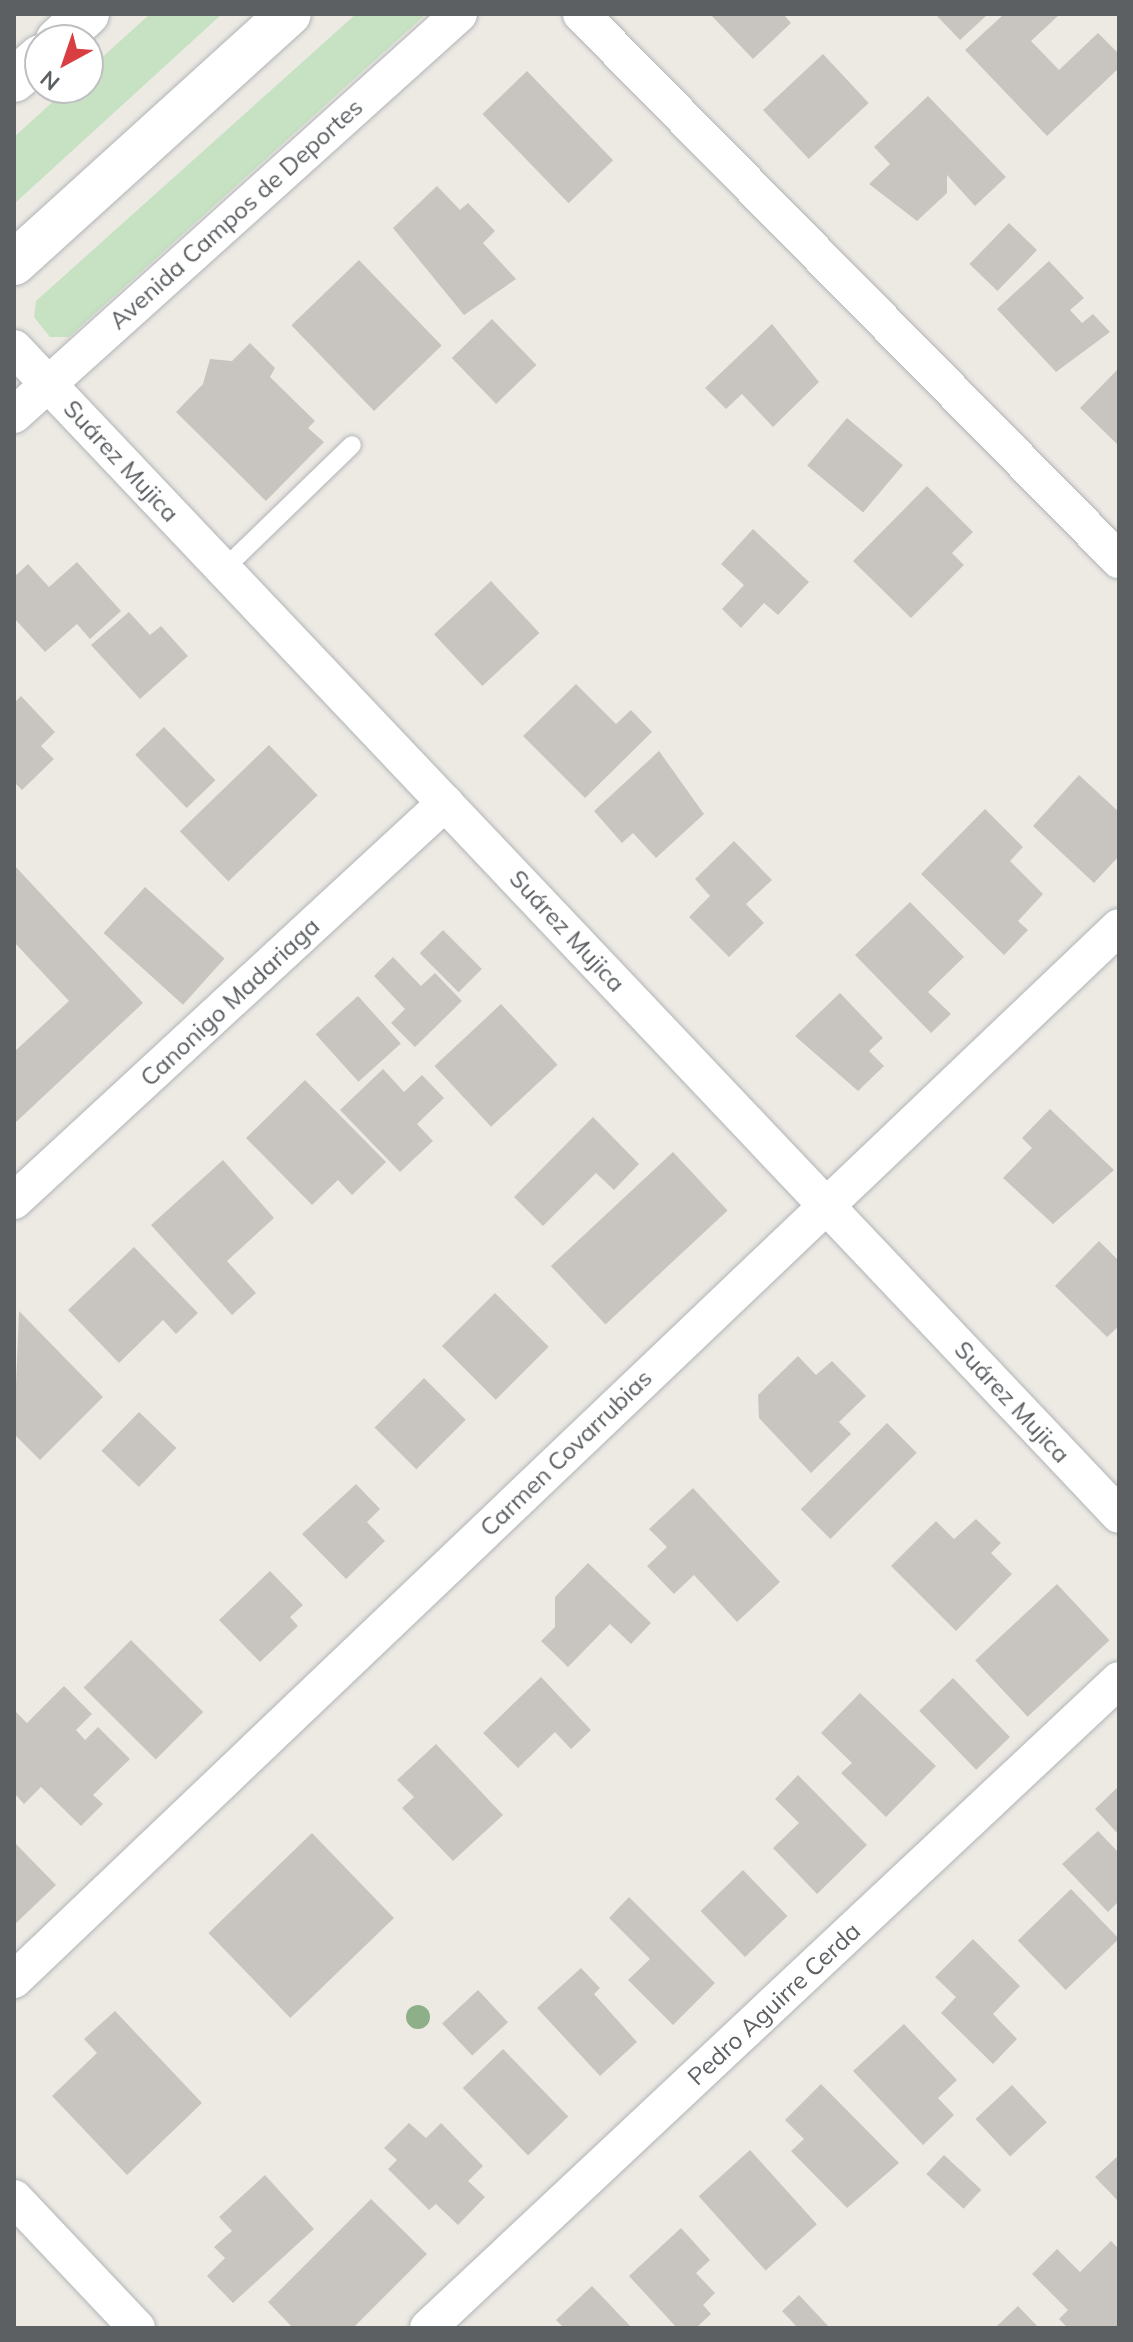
<!DOCTYPE html>
<meta charset="utf-8">
<style>
body{margin:0}
#map{position:relative;width:1133px;height:2342px;overflow:hidden;background:#edeae4;font-family:Mulish,sans-serif}
div>[style]{position:absolute}
.green>*{inset:0;background:#c6e2c2}
.building>*{inset:0;background:#c8c5c0;transform-origin:0 0}
.roads{filter:drop-shadow(0 0 2px #b1b4b8) drop-shadow(0 0 2px #b1b4b8)}
.lane>*{height:18px;margin:-9px;padding:0 9px;transform-origin:9px;border-radius:9px;background:#fff}
.street>*{height:36px;margin:-18px;padding:0 18px;transform-origin:18px;border-radius:18px;background:#fff}
.secondary>*{height:44px;margin:-22px;padding:0 22px;transform-origin:22px;border-radius:22px;background:#fff}
.trees>*{width:24px;height:24px;margin:-12px;border-radius:50%;background:#8eb088}
span{translate:-50% -50%;white-space:nowrap;text-align:center;line-height:1.15;-webkit-text-stroke:6px #fff;paint-order:stroke}
.street-label{font-size:24px;color:#5c6063}
.frame{position:absolute;inset:0;border:16px solid #5c6063;pointer-events:none}
.north{position:absolute;left:24px;top:24px;width:80px;height:80px;box-sizing:border-box;background:#fff;border:2px solid #bebfc1;border-radius:50%;rotate:220deg;font-size:22px;font-weight:700;line-height:32px;text-align:center;color:#5c6063}
.north::after{content:'';display:block;margin:auto;width:28px;height:36px;background:#d93e42;clip-path:polygon(50% 0,100% 100%,50% 72%,0 100%)}
</style>
<div id="map">
<div class="green">
<i style="clip-path:polygon(150px 14px,222px 14px,14px 204px,14px 137px,68px 88px,88px 88px,88px 70px)"></i>
<i style="clip-path:polygon(356px 14px,426px 14px,69px 337px,50px 337px,34px 317px,36px 301px)"></i>
</div>
<div class="building">
<i style="clip-path:polygon(710px 14px,783px 14px,791px 23px,753px 59px)"></i>
<i style="clip-path:polygon(935px 14px,988px 14px,960px 40px)"></i>
<i style="clip-path:polygon(1004px 14px,1060px 14px,1031px 41px,1059px 70px,1098px 33px,1119px 54px,1119px 68px,1047px 136px,965px 50px)"></i>
<i style="left:823px;top:54px;width:67px;height:82px;rotate:47deg"></i>
<i style="left:527px;top:71px;width:124px;height:62px;rotate:46deg"></i>
<i style="clip-path:polygon(928px 96px,1006px 177px,975px 206px,947px 175px,947px 193px,917px 221px,869px 184px,890px 164px,874px 147px)"></i>
<i style="clip-path:polygon(437px 186px,460px 210px,468px 203px,495px 231px,483px 243px,516px 279px,464px 315px,393px 228px)"></i>
<i style="left:1009px;top:223px;width:39px;height:57px;rotate:44deg"></i>
<i style="left:359px;top:260px;width:119px;height:94px;rotate:46deg"></i>
<i style="clip-path:polygon(1049px 261px,1084px 298px,1070px 310px,1082px 323px,1093px 314px,1110px 332px,1056px 372px,997px 309px)"></i>
<i style="left:492px;top:319px;width:64px;height:56px;rotate:46deg"></i>
<i style="clip-path:polygon(772px 324px,819px 382px,773px 427px,742px 394px,726px 409px,705px 388px)"></i>
<i style="clip-path:polygon(250px 343px,275px 368px,270px 377px,315px 421px,308px 428px,324px 442px,266px 501px,176px 412px,203px 384px,210px 359px,232px 361px)"></i>
<i style="clip-path:polygon(1119px 368px,1119px 446px,1080px 408px)"></i>
<i style="left:847px;top:418px;width:73px;height:62px;rotate:40deg"></i>
<i style="clip-path:polygon(927px 486px,973px 532px,952px 553px,964px 565px,911px 618px,853px 561px)"></i>
<i style="clip-path:polygon(753px 529px,809px 582px,778px 615px,764px 603px,741px 628px,722px 609px,744px 585px,721px 564px)"></i>
<i style="clip-path:polygon(77px 562px,121px 611px,90px 639px,77px 624px,45px 652px,14px 618px,14px 577px,28px 564px,49px 587px)"></i>
<i style="left:491px;top:581px;width:71px;height:78px;rotate:47deg"></i>
<i style="clip-path:polygon(129px 612px,150px 635px,161px 626px,188px 656px,140px 699px,91px 645px)"></i>
<i style="clip-path:polygon(576px 684px,616px 724px,631px 710px,652px 732px,585px 798px,523px 736px)"></i>
<i style="clip-path:polygon(21px 696px,55px 732px,41px 746px,54px 759px,22px 790px,14px 782px,14px 703px)"></i>
<i style="left:164px;top:727px;width:74px;height:40px;rotate:46deg"></i>
<i style="left:269px;top:745px;width:70px;height:124px;rotate:46deg"></i>
<i style="clip-path:polygon(659px 751px,704px 814px,656px 858px,633px 833px,622px 843px,594px 811px)"></i>
<i style="clip-path:polygon(1079px 775px,1119px 812px,1119px 856px,1094px 883px,1033px 826px)"></i>
<i style="clip-path:polygon(985px 809px,1023px 847px,1010px 861px,1043px 894px,1018px 921px,1028px 930px,1004px 955px,921px 874px)"></i>
<i style="clip-path:polygon(734px 841px,772px 880px,746px 904px,764px 923px,729px 957px,689px 917px,710px 896px,695px 879px)"></i>
<i style="clip-path:polygon(14px 865px,143px 1003px,14px 1124px,14px 1052px,69px 1001px,14px 942px)"></i>
<i style="left:145px;top:887px;width:107px;height:62px;rotate:42deg"></i>
<i style="clip-path:polygon(910px 902px,964px 957px,928px 992px,951px 1014px,931px 1033px,855px 955px)"></i>
<i style="left:443px;top:930px;width:55px;height:33px;rotate:45deg"></i>
<i style="clip-path:polygon(393px 957px,421px 986px,435px 973px,462px 1001px,415px 1047px,391px 1023px,405px 1009px,374px 976px)"></i>
<i style="clip-path:polygon(840px 993px,883px 1038px,869px 1051px,884px 1066px,858px 1091px,795px 1036px)"></i>
<i style="left:358px;top:996px;width:64px;height:57px;rotate:48deg"></i>
<i style="left:501px;top:1004px;width:83px;height:91px;rotate:47deg"></i>
<i style="clip-path:polygon(383px 1069px,404px 1092px,422px 1075px,444px 1098px,417px 1124px,433px 1141px,400px 1172px,340px 1110px)"></i>
<i style="clip-path:polygon(305px 1080px,386px 1162px,352px 1195px,338px 1180px,312px 1205px,246px 1138px)"></i>
<i style="clip-path:polygon(1050px 1109px,1114px 1170px,1053px 1224px,1003px 1178px,1032px 1148px,1022px 1138px)"></i>
<i style="clip-path:polygon(593px 1117px,639px 1164px,614px 1190px,596px 1173px,543px 1226px,514px 1197px)"></i>
<i style="left:673px;top:1152px;width:80px;height:167px;rotate:47deg"></i>
<i style="clip-path:polygon(223px 1160px,274px 1218px,227px 1261px,256px 1293px,232px 1315px,151px 1225px)"></i>
<i style="clip-path:polygon(1099px 1241px,1119px 1261px,1119px 1326px,1107px 1337px,1055px 1286px)"></i>
<i style="clip-path:polygon(134px 1247px,198px 1313px,176px 1334px,163px 1320px,119px 1363px,68px 1310px)"></i>
<i style="left:495px;top:1293px;width:76px;height:75px;rotate:45deg"></i>
<i style="clip-path:polygon(19px 1311px,103px 1397px,40px 1460px,14px 1434px)"></i>
<i style="clip-path:polygon(798px 1356px,816px 1375px,832px 1361px,866px 1396px,839px 1422px,851px 1434px,811px 1473px,759px 1418px,758px 1395px)"></i>
<i style="left:424px;top:1378px;width:59px;height:70px;rotate:45deg"></i>
<i style="left:139px;top:1412px;width:52px;height:54px;rotate:44deg"></i>
<i style="left:887px;top:1423px;width:42px;height:122px;rotate:45deg"></i>
<i style="clip-path:polygon(356px 1484px,380px 1509px,367px 1522px,385px 1541px,346px 1579px,302px 1534px)"></i>
<i style="clip-path:polygon(693px 1488px,780px 1582px,737px 1622px,694px 1575px,674px 1594px,647px 1566px,667px 1547px,649px 1529px)"></i>
<i style="clip-path:polygon(976px 1519px,1001px 1543px,991px 1553px,1012px 1574px,956px 1631px,891px 1566px,936px 1521px,954px 1539px)"></i>
<i style="clip-path:polygon(588px 1563px,651px 1623px,631px 1644px,610px 1624px,568px 1667px,541px 1641px,555px 1627px,555px 1597px)"></i>
<i style="clip-path:polygon(270px 1571px,303px 1605px,290px 1617px,298px 1626px,260px 1662px,219px 1620px)"></i>
<i style="left:1057px;top:1584px;width:77px;height:112px;rotate:47deg"></i>
<i style="left:131px;top:1640px;width:102px;height:67px;rotate:45deg"></i>
<i style="clip-path:polygon(541px 1677px,591px 1730px,571px 1749px,555px 1732px,518px 1768px,483px 1733px)"></i>
<i style="left:953px;top:1678px;width:82px;height:47px;rotate:46deg"></i>
<i style="clip-path:polygon(64px 1686px,92px 1714px,76px 1730px,85px 1740px,98px 1727px,130px 1759px,93px 1795px,103px 1804px,81px 1826px,41px 1787px,24px 1804px,14px 1793px,14px 1710px,27px 1723px)"></i>
<i style="clip-path:polygon(860px 1693px,936px 1766px,886px 1817px,841px 1773px,852px 1763px,821px 1733px)"></i>
<i style="clip-path:polygon(436px 1744px,503px 1815px,453px 1861px,402px 1808px,414px 1797px,397px 1780px)"></i>
<i style="clip-path:polygon(798px 1775px,867px 1845px,817px 1894px,773px 1848px,799px 1823px,775px 1799px)"></i>
<i style="clip-path:polygon(1119px 1786px,1119px 1835px,1095px 1809px)"></i>
<i style="clip-path:polygon(1098px 1831px,1119px 1853px,1119px 1901px,1108px 1912px,1062px 1864px)"></i>
<i style="left:312px;top:1833px;width:118px;height:144px;rotate:46deg"></i>
<i style="clip-path:polygon(14px 1842px,56px 1885px,14px 1925px)"></i>
<i style="left:743px;top:1870px;width:64px;height:59px;rotate:46deg"></i>
<i style="left:1071px;top:1889px;width:69px;height:74px;rotate:46deg"></i>
<i style="clip-path:polygon(629px 1897px,715px 1983px,673px 2025px,628px 1980px,650px 1959px,609px 1918px)"></i>
<i style="clip-path:polygon(973px 1939px,1020px 1986px,993px 2014px,1017px 2039px,993px 2064px,941px 2013px,956px 1997px,935px 1977px)"></i>
<i style="clip-path:polygon(581px 1968px,600px 1988px,594px 1994px,637px 2042px,600px 2076px,537px 2008px)"></i>
<i style="left:478px;top:1990px;width:44px;height:49px;rotate:47deg"></i>
<i style="clip-path:polygon(115px 2011px,202px 2103px,127px 2175px,52px 2096px,97px 2053px,84px 2039px)"></i>
<i style="clip-path:polygon(904px 2024px,957px 2080px,938px 2098px,954px 2115px,923px 2145px,853px 2071px)"></i>
<i style="left:503px;top:2049px;width:94px;height:56px;rotate:46deg"></i>
<i style="clip-path:polygon(821px 2084px,899px 2163px,847px 2208px,791px 2151px,804px 2139px,785px 2120px)"></i>
<i style="left:1012px;top:2085px;width:51px;height:50px;rotate:47deg"></i>
<i style="clip-path:polygon(409px 2123px,426px 2138px,441px 2123px,483px 2166px,468px 2181px,485px 2197px,458px 2225px,436px 2204px,429px 2210px,388px 2169px,397px 2160px,384px 2148px)"></i>
<i style="left:750px;top:2150px;width:100px;height:69px;rotate:48deg"></i>
<i style="left:944px;top:2155px;width:51px;height:26px;rotate:43deg"></i>
<i style="clip-path:polygon(1119px 2155px,1119px 2202px,1095px 2177px)"></i>
<i style="clip-path:polygon(265px 2175px,314px 2229px,233px 2303px,207px 2276px,225px 2258px,214px 2247px,232px 2231px,219px 2217px)"></i>
<i style="clip-path:polygon(371px 2199px,427px 2254px,353px 2328px,293px 2328px,268px 2302px)"></i>
<i style="clip-path:polygon(681px 2228px,710px 2260px,696px 2273px,715px 2293px,703px 2305px,711px 2314px,696px 2328px,677px 2328px,629px 2276px)"></i>
<i style="clip-path:polygon(1111px 2241px,1119px 2249px,1119px 2326px,1068px 2328px,1059px 2319px,1068px 2310px,1032px 2274px,1057px 2249px,1080px 2272px)"></i>
<i style="clip-path:polygon(592px 2286px,632px 2328px,564px 2328px,556px 2320px)"></i>
<i style="clip-path:polygon(799px 2295px,830px 2328px,798px 2328px,782px 2311px)"></i>
<i style="clip-path:polygon(1018px 2306px,1039px 2328px,995px 2328px)"></i>
</div>
<div class="roads">
<div class="lane">
<i style="left:224px;top:569px;width:178px;rotate:-44.1deg"></i>
</div>
<div class="street">
<i style="left:581px;top:14px;width:767px;rotate:45.42deg"></i>
<i style="left:14px;top:348px;width:1607px;rotate:46.56deg"></i>
<i style="left:14px;top:415px;width:599px;rotate:-42.02deg"></i>
<i style="left:14px;top:1201px;width:587px;rotate:-42.72deg"></i>
<i style="left:14px;top:1980px;width:1526px;rotate:-43.62deg"></i>
<i style="left:14px;top:2198px;width:179px;rotate:46.6deg"></i>
<i style="left:428px;top:2328px;width:947px;rotate:-43.16deg"></i>
</div>
<div class="secondary">
<i style="left:58px;top:40px;width:39px;rotate:-42deg"></i>
<i style="left:14px;top:80px;width:35px;rotate:-41deg"></i>
<i style="left:14px;top:263px;width:371px;rotate:-42.2deg"></i>
</div>
</div>
<div class="trees">
<i style="left:418px;top:2017px"></i>
</div>
<div class="street-label">
<span style="left:236px;top:214px;rotate:-42deg">Avenida Campos de Deportes</span>
<span style="left:121px;top:461px;rotate:47deg">Suárez Mujica</span>
<span style="left:567px;top:931px;rotate:47deg">Suárez Mujica</span>
<span style="left:230px;top:1002px;rotate:-43deg">Canonigo Madariaga</span>
<span style="left:1012px;top:1402px;rotate:47deg">Suárez Mujica</span>
<span style="left:566px;top:1453px;rotate:-44deg">Carmen Covarrubias</span>
<span style="left:774px;top:2004px;rotate:-43deg">Pedro Aguirre Cerda</span>
</div>
<div class="frame"></div>
<div class="north">N</div>
</div>
